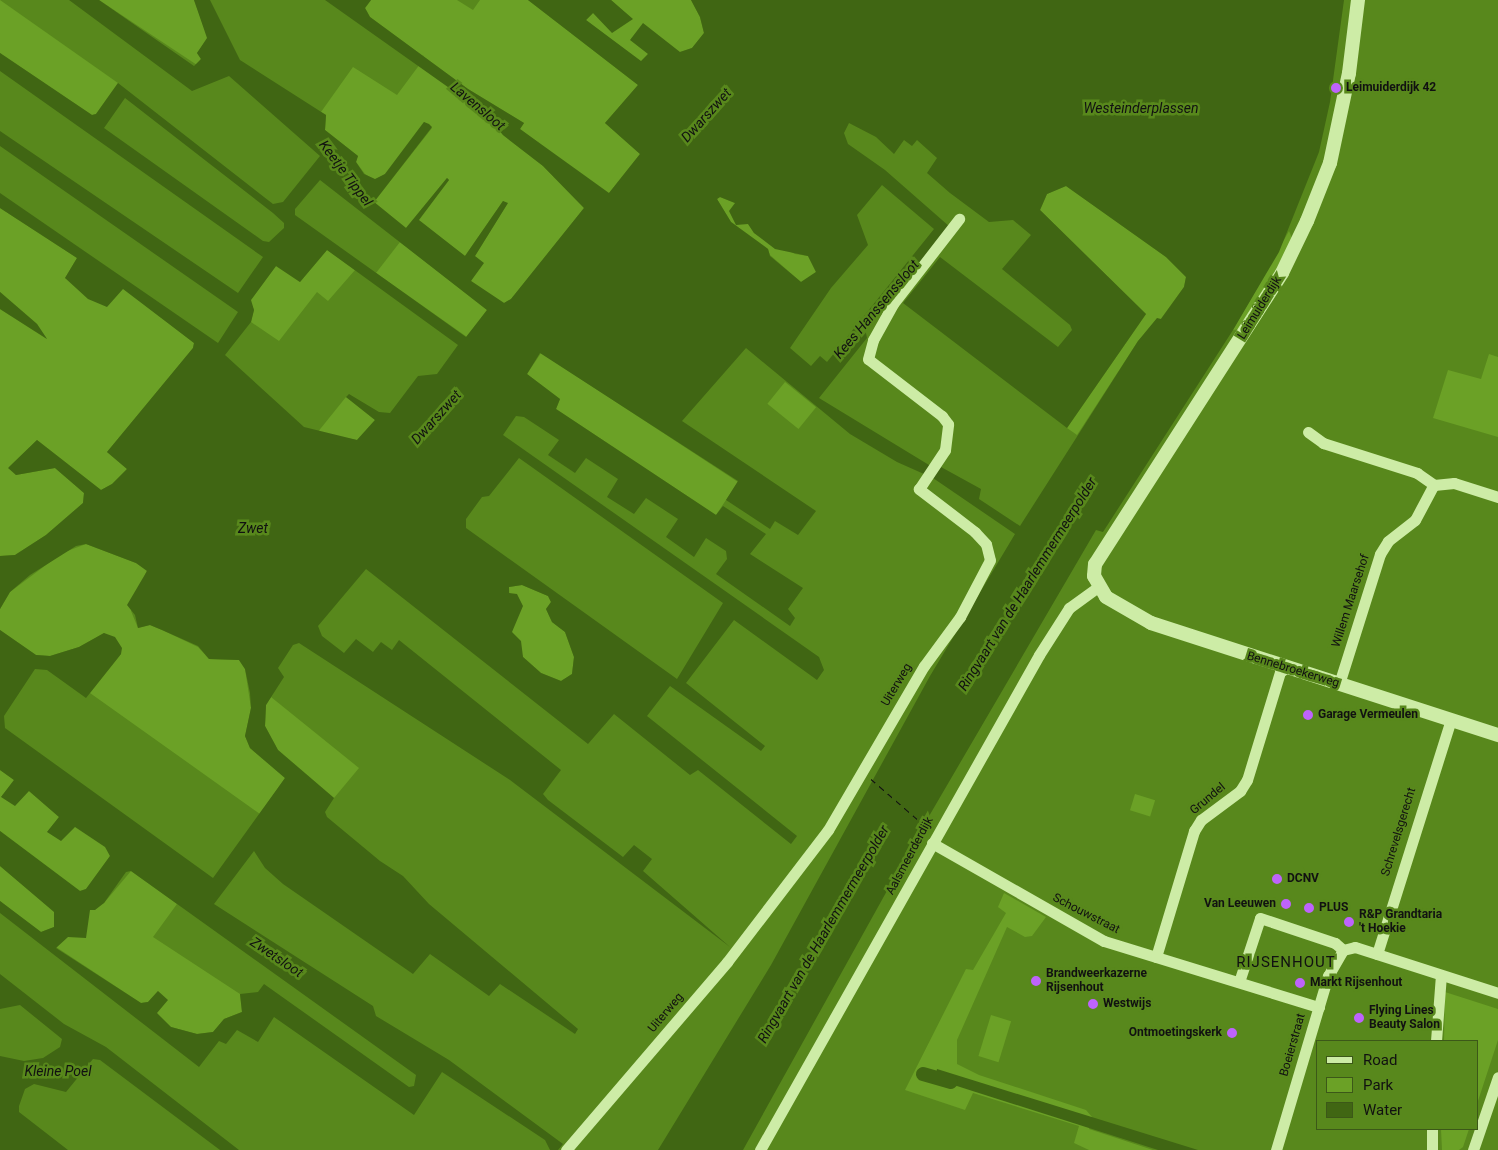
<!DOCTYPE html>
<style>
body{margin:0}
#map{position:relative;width:1498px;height:1150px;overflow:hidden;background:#58881c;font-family:Roboto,sans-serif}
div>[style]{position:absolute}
.green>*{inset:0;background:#6ba126;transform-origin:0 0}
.water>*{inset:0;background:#406613}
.pier>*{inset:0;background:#58881c;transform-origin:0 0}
.canal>*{height:14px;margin:-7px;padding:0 7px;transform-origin:7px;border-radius:7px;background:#406613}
.ferry>*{height:1px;margin-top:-0.5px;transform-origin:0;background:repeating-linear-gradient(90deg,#111 0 6px,transparent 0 11px)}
.minor>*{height:11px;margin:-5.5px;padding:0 5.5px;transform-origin:5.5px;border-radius:5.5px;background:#cdeca6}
.tertiary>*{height:14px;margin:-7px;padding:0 7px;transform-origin:7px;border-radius:7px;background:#cdeca6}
.dots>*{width:14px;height:14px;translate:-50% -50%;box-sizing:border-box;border:2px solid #58881c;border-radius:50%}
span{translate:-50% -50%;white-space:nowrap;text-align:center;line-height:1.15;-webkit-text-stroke:5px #58881c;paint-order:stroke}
.poi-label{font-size:12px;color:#111;font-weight:700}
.left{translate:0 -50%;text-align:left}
.right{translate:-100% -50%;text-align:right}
.street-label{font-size:12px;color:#111}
.water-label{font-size:14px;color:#111;font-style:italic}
.quarter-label{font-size:15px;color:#111;letter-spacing:1px}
.legend{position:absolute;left:1316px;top:1040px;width:162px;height:90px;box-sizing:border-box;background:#58881c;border:1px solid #3c5818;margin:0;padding:6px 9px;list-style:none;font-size:15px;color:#111}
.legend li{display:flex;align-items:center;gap:10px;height:25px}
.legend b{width:25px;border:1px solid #3c5818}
</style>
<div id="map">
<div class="green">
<i style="clip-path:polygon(0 0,118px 83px,96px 114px,92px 115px,0 53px)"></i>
<i style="clip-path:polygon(99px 0,194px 0,208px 38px,197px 53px,201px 59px,197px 65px)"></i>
<i style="clip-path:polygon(371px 0,457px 0,473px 10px,480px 0,528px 0,638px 85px,605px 123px,640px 154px,609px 193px,605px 193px,520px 129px,524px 123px,468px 89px,370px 17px,365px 8px)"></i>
<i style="clip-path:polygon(611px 0,691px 0,700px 17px,704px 33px,692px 48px,680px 52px,648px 54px,641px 62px,586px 20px,593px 13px,632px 19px)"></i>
<i style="clip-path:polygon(420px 64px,486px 114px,503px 135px,543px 166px,584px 208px,511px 299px,504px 303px,471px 281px,475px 256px,507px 204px,503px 201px,465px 256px,418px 220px,449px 180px,447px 178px,406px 228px,374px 202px,432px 128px,424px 122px,385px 174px,375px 180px,365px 174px,356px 162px,358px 156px,325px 130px,326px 115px,321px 112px,353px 67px,397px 95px)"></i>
<i style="clip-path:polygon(1066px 186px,1166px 257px,1186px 277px,1184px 287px,1160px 320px,1138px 341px,1077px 435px,1067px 428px,1146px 314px,1040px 210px,1047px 194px)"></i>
<i style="clip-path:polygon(720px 197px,735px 203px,754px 233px,795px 254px,808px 256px,816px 272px,801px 282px,770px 255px,768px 249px,731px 222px,717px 199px)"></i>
<i style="clip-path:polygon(0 208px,77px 258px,65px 278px,123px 288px,194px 343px,193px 348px,107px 452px,127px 469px,112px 484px,101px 490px,37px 440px,9px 467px,16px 475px,55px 468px,84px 493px,83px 503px,46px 535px,15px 555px,0 556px,0 309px,47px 339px,37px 324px,0 292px)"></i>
<i style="clip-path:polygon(1289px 231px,1292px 238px,1272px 277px,1240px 329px,1233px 330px)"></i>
<i style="clip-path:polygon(400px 242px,487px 310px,467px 337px,376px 273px)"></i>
<i style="clip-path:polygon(327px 250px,355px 270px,328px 301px,317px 292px,279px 341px,251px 322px,254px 310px,250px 301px,276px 266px,300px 282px)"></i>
<i style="clip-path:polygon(541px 353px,738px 482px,716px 515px,556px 409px,560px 399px,527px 374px)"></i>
<i style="clip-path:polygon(1489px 354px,1498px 357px,1498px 437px,1433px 418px,1448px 370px,1481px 379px)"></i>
<i style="left:785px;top:382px;width:40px;height:28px;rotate:39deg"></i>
<i style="clip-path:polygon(346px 397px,375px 420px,357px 440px,317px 433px)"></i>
<i style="clip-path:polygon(86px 544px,136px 563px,147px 570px,131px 611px,138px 628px,150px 625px,162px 630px,198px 647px,209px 659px,239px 660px,245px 669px,251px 708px,245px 736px,250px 748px,285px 778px,260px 814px,90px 693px,121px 654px,104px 633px,79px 647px,50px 656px,36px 655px,0 630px,0 609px,10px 592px,62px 553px)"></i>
<i style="clip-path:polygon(522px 585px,548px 596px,551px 602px,546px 609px,552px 622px,565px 632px,574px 657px,572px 674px,561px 681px,541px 673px,523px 657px,512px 633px,509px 587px)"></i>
<i style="clip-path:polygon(271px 697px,359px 768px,334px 798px,278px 750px,265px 726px,266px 705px)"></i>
<i style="clip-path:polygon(0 770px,14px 780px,1px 797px,29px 791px,59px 817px,47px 832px,75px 826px,106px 847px,110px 856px,86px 889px,80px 891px,0 831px)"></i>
<i style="left:1135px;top:794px;width:21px;height:17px;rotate:17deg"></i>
<i style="clip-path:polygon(0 866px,55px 912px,54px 927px,41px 932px,0 901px)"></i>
<i style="clip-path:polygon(131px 871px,177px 904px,153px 937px,240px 994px,242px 1012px,224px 1019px,213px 1032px,197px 1034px,171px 1027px,156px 1013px,158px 991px,148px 1002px,141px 1003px,56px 947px,90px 909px,104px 903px)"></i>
<i style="clip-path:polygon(1004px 893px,1046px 917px,1032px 936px,1025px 937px,1007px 927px,957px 1040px,957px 1064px,979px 1075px,1086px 1110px,1092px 1117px,1089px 1129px,1153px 1150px,1089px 1150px,1074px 1143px,1079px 1126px,973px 1093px,965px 1110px,905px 1090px,966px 969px,973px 970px,1006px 913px,998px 907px)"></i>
<i style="clip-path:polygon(1445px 992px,1498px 1009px,1498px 1040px,1477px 1104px,1477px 1041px,1444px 1041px)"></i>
<i style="left:991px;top:1015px;width:21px;height:43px;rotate:17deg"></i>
<i style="clip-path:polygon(1441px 1129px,1469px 1129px,1463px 1147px,1459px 1150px,1442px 1150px)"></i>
</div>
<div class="water">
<i style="clip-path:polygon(evenodd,69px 0,99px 0,194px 66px,201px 59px,197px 53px,207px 38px,194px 0,210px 0,240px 60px,326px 115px,325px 130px,358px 156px,356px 162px,364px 174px,375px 179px,385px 174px,424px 122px,429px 124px,432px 127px,374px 202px,406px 228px,447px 178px,449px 180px,419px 220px,465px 256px,503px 201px,508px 203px,475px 256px,484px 263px,471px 281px,504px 303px,511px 299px,584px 208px,543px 166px,503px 135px,486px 114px,325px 0,371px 0,365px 8px,370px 17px,468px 89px,524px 123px,520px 129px,609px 193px,640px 154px,605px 123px,638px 85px,528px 0,611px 0,633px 19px,612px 33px,593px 13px,586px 20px,641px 61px,648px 54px,630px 40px,643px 23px,680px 52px,692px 48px,704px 33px,700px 17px,691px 0,1344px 0,1330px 102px,1319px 152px,1279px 252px,1233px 330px,1103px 532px,1096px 530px,918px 835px,743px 1150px,658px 1150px,771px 965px,930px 676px,1015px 534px,933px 478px,897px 462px,850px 434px,746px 348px,682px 421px,816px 511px,798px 535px,775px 521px,770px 529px,726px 500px,738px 481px,540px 353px,527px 374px,560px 399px,556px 409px,716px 515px,723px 506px,766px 534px,750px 554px,803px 588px,788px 609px,795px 618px,790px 626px,716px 574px,727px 559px,726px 551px,706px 538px,694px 557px,666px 537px,678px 519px,646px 498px,634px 514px,607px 497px,618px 479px,586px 458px,575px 473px,548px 455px,559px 440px,524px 417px,516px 416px,503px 435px,819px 657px,824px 670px,817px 680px,734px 620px,686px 683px,765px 746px,761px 751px,670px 686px,647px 716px,797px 836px,791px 844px,698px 770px,690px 775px,614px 714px,588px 744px,366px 569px,318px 626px,322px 636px,344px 653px,356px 639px,373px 652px,381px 642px,392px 650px,399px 640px,561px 770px,543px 794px,548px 800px,623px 857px,634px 845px,652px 859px,643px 871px,730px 947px,510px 780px,299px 643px,293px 645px,278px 668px,284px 677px,266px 705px,265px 726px,278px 750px,334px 798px,325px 812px,327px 817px,380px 861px,403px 876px,429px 904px,578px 1029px,575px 1034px,500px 984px,489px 996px,430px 954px,413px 974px,283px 884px,265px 868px,254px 851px,214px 904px,373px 1006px,376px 1016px,449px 1060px,563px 1144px,558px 1150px,550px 1150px,545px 1140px,442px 1072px,414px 1115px,274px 1017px,258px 1042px,237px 1030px,226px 1044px,219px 1041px,199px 1067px,0 913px,0 901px,41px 932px,54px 927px,54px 912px,0 866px,0 831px,80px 891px,86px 889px,110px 856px,105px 847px,75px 827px,61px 841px,47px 832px,59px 817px,29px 791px,15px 806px,1px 797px,14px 780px,0 770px,0 630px,36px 655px,50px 656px,79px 647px,104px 633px,115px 637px,122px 648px,121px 654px,86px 698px,47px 670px,35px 669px,4px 716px,5px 728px,213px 878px,285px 778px,250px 748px,245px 736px,251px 708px,250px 693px,245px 669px,239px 660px,209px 659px,198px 646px,162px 630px,150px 625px,138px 628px,135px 615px,127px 605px,147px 571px,136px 563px,86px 544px,76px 546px,30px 575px,10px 592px,0 609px,0 556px,15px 555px,46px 535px,83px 503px,84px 493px,55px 468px,16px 475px,8px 468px,37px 440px,101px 490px,112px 484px,127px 469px,107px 452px,193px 348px,194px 343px,123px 289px,107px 307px,88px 299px,65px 278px,77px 258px,0 208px,0 193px,218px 343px,238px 312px,0 146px,0 131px,238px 293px,263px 257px,0 71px,0 53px,92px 115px,96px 114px,118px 83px,273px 204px,283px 202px,320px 156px,229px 76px,192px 91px,69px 0,125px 98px,273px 213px,284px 223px,284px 228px,269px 242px,263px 241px,104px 128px,125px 98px,69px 0,849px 123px,876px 137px,894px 154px,904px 140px,912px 146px,917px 140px,937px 158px,927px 173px,950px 193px,989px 222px,1013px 220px,1031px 235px,1002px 269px,1070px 325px,1072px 330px,1058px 347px,940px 257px,903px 303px,1067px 428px,1146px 314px,1040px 210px,1047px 194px,1066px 186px,1166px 257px,1186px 277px,1184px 287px,1161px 319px,1157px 318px,1138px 341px,1020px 526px,979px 499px,981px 489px,941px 467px,939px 470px,929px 465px,819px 398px,867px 338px,865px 328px,881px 304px,901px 278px,906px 282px,950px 227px,885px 170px,848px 144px,844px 133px,849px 123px,69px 0,320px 180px,487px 310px,466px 337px,295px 215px,295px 209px,320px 180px,69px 0,882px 185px,934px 229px,827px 362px,820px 356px,811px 366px,790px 348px,831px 288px,868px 245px,857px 215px,882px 185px,69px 0,720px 197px,735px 203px,729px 211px,736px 225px,748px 224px,754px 233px,775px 249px,808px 256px,816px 272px,801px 282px,770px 256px,768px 249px,731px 222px,717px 199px,720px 197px,69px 0,327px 250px,458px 345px,437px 374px,418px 376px,390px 413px,379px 412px,349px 394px,346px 397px,375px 420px,357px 440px,304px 427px,225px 355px,251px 322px,254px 310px,251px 300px,276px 266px,300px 282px,327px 250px,69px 0,519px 458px,723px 603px,677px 679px,466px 528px,466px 519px,482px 497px,489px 496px,519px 458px,69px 0,522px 585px,548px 596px,551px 602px,546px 609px,552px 622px,565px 632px,574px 657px,572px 674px,561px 681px,541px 673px,523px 657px,521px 641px,512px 632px,523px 606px,517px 594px,509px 593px,509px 587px,522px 585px,69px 0,131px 871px,416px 1075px,414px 1086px,409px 1087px,264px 984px,258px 992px,240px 994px,242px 1012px,224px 1019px,213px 1032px,197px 1034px,171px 1027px,157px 1013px,168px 1000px,158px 991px,148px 1002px,141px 1003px,56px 948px,68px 937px,86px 938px,90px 910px,95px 910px,104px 903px,126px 872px,131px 871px)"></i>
<i style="clip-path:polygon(0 292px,37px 324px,47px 339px,0 309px)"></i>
<i style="clip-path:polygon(0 974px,64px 1024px,106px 1047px,239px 1150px,220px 1150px,100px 1060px,93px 1059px,66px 1092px,34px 1084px,25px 1089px,19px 1106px,19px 1112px,68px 1150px,0 1150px,0 1056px,24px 1061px,43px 1058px,60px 1047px,62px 1039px,20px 1005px,0 1009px)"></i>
<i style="clip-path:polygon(937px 1069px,1198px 1150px,1158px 1150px,935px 1079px)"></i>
</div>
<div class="pier">
<i style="left:915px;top:842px;width:2px;height:131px;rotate:27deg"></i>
</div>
<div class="canal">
<i style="left:923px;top:1074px;width:29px;rotate:16deg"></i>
</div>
<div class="ferry">
<i style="left:871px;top:779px;width:72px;rotate:41deg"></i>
</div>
<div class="minor">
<i style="left:1308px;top:432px;width:19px;rotate:36deg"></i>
<i style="left:1323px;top:443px;width:99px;rotate:17.7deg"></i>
<i style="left:1417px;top:473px;width:21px;rotate:35deg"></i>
<i style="left:1434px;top:485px;width:20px;rotate:-6deg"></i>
<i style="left:1454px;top:483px;width:46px;rotate:17.7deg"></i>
<i style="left:1339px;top:684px;width:136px;rotate:-72.5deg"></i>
<i style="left:1380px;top:554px;width:15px;rotate:-58deg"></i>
<i style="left:1388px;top:541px;width:34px;rotate:-38deg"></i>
<i style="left:1415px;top:520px;width:40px;rotate:-62deg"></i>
<i style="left:932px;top:843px;width:198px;rotate:29.7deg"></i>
<i style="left:1104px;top:941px;width:225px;rotate:17.1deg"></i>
<i style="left:1343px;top:950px;width:12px;rotate:-14deg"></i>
<i style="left:1355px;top:947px;width:150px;rotate:17.8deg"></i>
<i style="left:1377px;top:954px;width:245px;rotate:-72.5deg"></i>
<i style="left:1156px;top:957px;width:132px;rotate:-73.2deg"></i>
<i style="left:1194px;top:831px;width:13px;rotate:-58deg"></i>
<i style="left:1201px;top:820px;width:49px;rotate:-36.6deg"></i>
<i style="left:1240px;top:791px;width:13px;rotate:-58deg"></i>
<i style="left:1247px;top:780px;width:113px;rotate:-73deg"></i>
<i style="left:1280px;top:672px;width:7px;rotate:-34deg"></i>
<i style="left:1239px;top:982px;width:67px;rotate:-71.8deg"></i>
<i style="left:1260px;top:918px;width:79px;rotate:18.4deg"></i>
<i style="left:1335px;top:943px;width:11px;rotate:41deg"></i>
<i style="left:1436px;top:1041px;width:66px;rotate:-85.7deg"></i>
<i style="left:566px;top:1150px;width:248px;rotate:-49.4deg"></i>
<i style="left:727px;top:962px;width:166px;rotate:-52.6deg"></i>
<i style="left:828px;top:830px;width:190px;rotate:-59.7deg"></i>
<i style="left:924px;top:666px;width:61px;rotate:-53.7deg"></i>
<i style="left:960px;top:617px;width:64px;rotate:-62.2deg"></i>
<i style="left:990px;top:560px;width:16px;rotate:-104deg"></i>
<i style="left:986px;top:544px;width:16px;rotate:-133deg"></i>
<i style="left:975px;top:532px;width:71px;rotate:-142.5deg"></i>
<i style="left:919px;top:489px;width:47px;rotate:-56.3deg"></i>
<i style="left:945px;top:450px;width:26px;rotate:-83deg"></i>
<i style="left:948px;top:424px;width:10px;rotate:-127deg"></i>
<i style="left:942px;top:416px;width:93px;rotate:-142.4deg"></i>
<i style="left:868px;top:359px;width:20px;rotate:-75deg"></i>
<i style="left:873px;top:340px;width:41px;rotate:-60.9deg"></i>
<i style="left:893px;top:304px;width:108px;rotate:-52.2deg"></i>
<i style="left:760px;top:1150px;width:568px;rotate:-60.59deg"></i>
<i style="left:1039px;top:655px;width:56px;rotate:-57.4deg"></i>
<i style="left:1069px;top:608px;width:36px;rotate:-36deg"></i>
<i style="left:1276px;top:1150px;width:182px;rotate:-73.4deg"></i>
<i style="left:1328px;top:976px;width:30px;rotate:-60deg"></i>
<i style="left:1432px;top:1150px;width:21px;rotate:-90deg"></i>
<i style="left:1473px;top:1150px;width:77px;rotate:-71.1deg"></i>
</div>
<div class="tertiary">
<i style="left:1358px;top:0;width:74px;rotate:97deg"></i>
<i style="left:1349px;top:73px;width:92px;rotate:101.9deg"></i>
<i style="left:1330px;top:163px;width:62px;rotate:111.6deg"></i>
<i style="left:1307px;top:221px;width:58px;rotate:115.7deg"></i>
<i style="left:1282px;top:273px;width:346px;rotate:122.7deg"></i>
<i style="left:1095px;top:564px;width:12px;rotate:95deg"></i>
<i style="left:1094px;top:576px;width:24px;rotate:60deg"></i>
<i style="left:1106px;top:597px;width:52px;rotate:30deg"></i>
<i style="left:1151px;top:623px;width:365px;rotate:17.9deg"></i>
</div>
<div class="dots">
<i style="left:1336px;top:88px;background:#be63fc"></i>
<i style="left:1308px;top:715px;background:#be63fc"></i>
<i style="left:1277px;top:879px;background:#be63fc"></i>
<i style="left:1286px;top:904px;background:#be63fc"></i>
<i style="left:1309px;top:908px;background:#be63fc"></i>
<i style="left:1349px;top:922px;background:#be63fc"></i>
<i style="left:1036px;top:981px;background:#be63fc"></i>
<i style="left:1300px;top:983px;background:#be63fc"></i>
<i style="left:1093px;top:1004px;background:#be63fc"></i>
<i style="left:1359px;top:1018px;background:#be63fc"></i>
<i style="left:1232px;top:1033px;background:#be63fc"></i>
</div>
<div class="poi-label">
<span class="left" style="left:1346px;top:88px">Leimuiderdijk 42</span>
<span class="left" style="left:1318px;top:715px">Garage Vermeulen</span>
<span class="left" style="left:1287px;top:879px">DCNV</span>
<span class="right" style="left:1276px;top:904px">Van Leeuwen</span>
<span class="left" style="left:1319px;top:908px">PLUS</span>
<span class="left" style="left:1359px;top:922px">R&amp;P Grandtaria<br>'t Hoekie</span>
<span class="left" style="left:1046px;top:981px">Brandweerkazerne<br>Rijsenhout</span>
<span class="left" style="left:1310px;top:983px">Markt Rijsenhout</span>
<span class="left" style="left:1103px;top:1004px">Westwijs</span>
<span class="left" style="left:1369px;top:1018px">Flying Lines<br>Beauty Salon</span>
<span class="right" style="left:1222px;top:1033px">Ontmoetingskerk</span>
</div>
<div class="street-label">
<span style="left:1260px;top:308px;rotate:-58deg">Leimuiderdijk</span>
<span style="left:1351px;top:601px;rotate:-72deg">Willem Maarsehof</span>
<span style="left:1293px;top:670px;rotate:17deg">Bennebroekerweg</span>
<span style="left:897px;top:685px;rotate:-59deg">Uiterweg</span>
<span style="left:1208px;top:799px;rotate:-40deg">Grundel</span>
<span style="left:1399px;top:832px;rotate:-73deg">Schrevelsgerecht</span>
<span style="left:910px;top:856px;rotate:-62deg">Aalsmeerderdijk</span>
<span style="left:1086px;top:914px;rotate:27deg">Schouwstraat</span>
<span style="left:666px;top:1013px;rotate:-50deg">Uiterweg</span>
<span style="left:1293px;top:1045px;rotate:-74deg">Boeierstraat</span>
</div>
<div class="water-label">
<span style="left:478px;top:106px;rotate:40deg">Lavensloot</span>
<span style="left:1141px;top:108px">Westeinderplassen</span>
<span style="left:706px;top:115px;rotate:-48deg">Dwarszwet</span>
<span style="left:346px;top:173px;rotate:53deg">Keetje Tippel</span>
<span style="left:876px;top:309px;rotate:-50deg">Kees Hanssenssloot</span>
<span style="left:436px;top:417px;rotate:-48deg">Dwarszwet</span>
<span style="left:253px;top:528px">Zwet</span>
<span style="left:1027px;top:584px;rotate:-58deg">Ringvaart van de Haarlemmermeerpolder</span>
<span style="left:823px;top:934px;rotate:-60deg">Ringvaart van de Haarlemmermeerpolder</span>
<span style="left:277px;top:957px;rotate:34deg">Zwetsloot</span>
<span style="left:58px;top:1071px">Kleine Poel</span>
</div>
<div class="quarter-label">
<span style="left:1286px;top:963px">RIJSENHOUT</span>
</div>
<ul class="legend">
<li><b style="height:6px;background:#cdeca6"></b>Road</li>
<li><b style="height:14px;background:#6ba126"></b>Park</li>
<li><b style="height:14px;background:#406613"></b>Water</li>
</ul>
</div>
